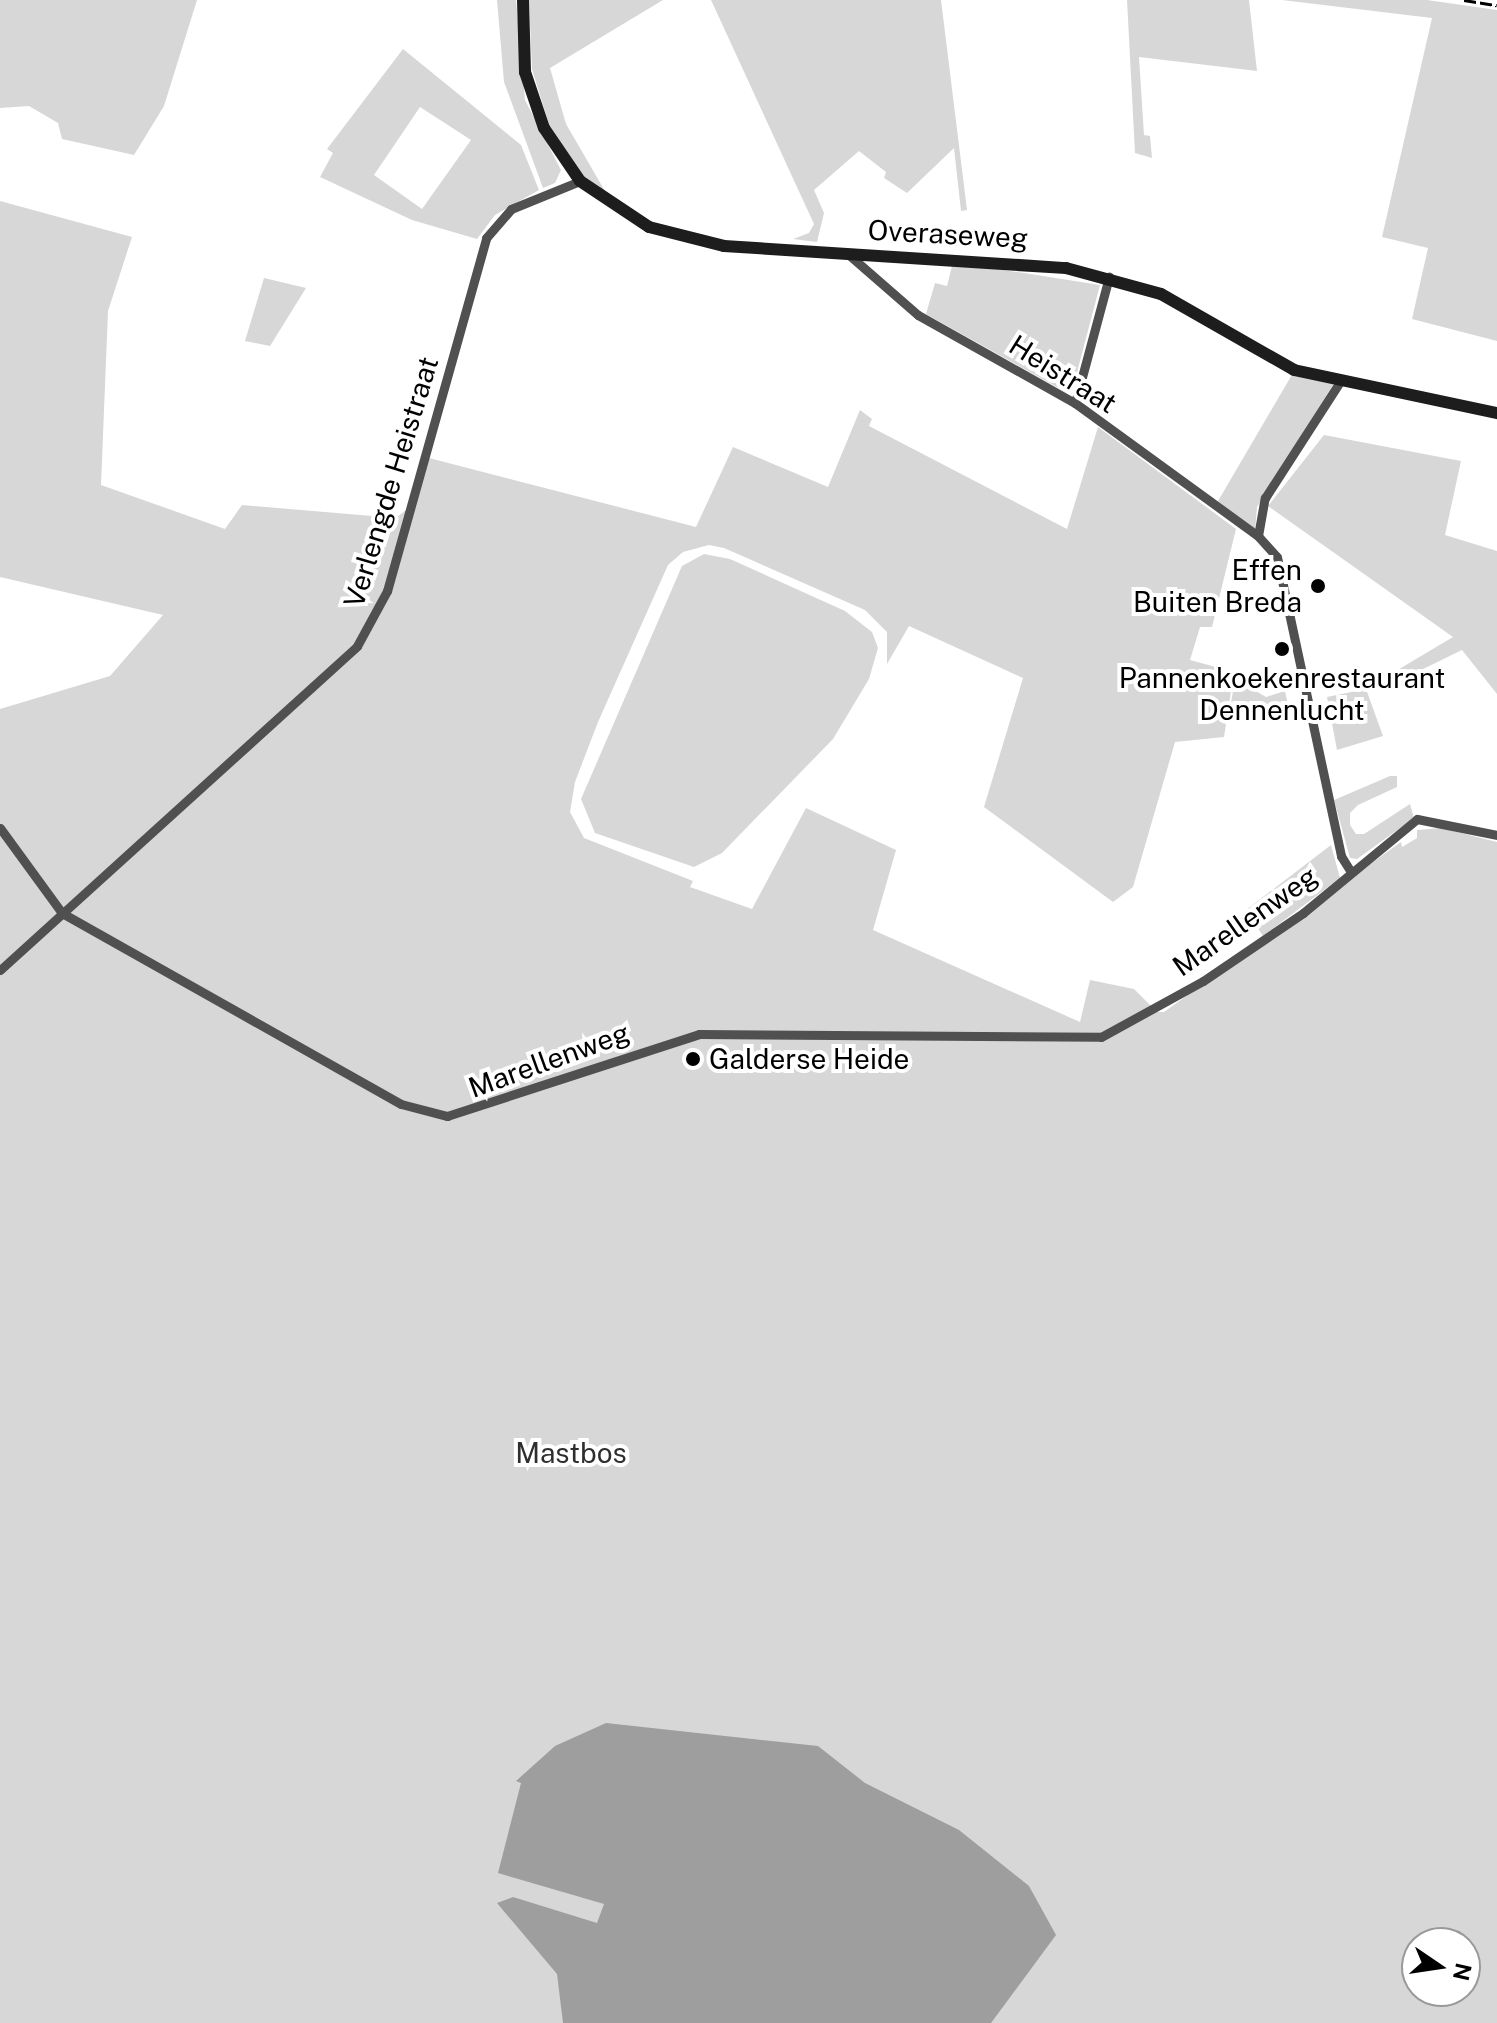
<!DOCTYPE html>
<style>
body{margin:0}
#map{position:relative;width:1497px;height:2023px;overflow:hidden;background:#fff;font-family:"Public Sans",sans-serif}
div>[style]{position:absolute}
.green>*{inset:0;background:#d7d7d7}
.water>*{inset:0;background:#9e9e9e}
.street>*{height:9px;margin:-4.5px;padding:0 4.5px;transform-origin:4.5px;border-radius:4.5px;background:#505050}
.secondary>*{height:12px;margin:-6px;padding:0 6px;transform-origin:6px;border-radius:6px;background:#1d1d1d}
.rail>*{height:3px;margin-top:-1.5px;transform-origin:0;background:repeating-linear-gradient(90deg,#000 0 12px,transparent 0 16px)}
.dots>*{width:22px;height:22px;translate:-50% -50%;box-sizing:border-box;border:4px solid #fff;border-radius:50%}
span{translate:-50% -50%;white-space:nowrap;text-align:center;line-height:1.15;-webkit-text-stroke:8px #fff;paint-order:stroke}
.street-label{font-size:28px;color:#000}
.poi-label{font-size:28px;color:#000}
.right{translate:-100% -50%;text-align:right}
.left{translate:0 -50%;text-align:left}
.park-label{font-size:28px;color:#2e2e2e}
.north{position:absolute;left:1401px;top:1927px;width:80px;height:80px;box-sizing:border-box;background:#fff;border:2px solid #999;border-radius:50%;rotate:103deg;font-size:22px;font-weight:700;line-height:32px;text-align:center;color:#000}
.north::after{content:'';display:block;margin:auto;width:28px;height:36px;background:#000;clip-path:polygon(50% 0,100% 100%,50% 72%,0 100%)}
</style>
<div id="map">
<div class="green">
<i style="clip-path:polygon(0 0,197px 0,164px 106px,134px 155px,62px 139px,58px 123px,29px 106px,0 108px)"></i>
<i style="clip-path:polygon(497px 0,516px 0,525px 100px,561px 170px,555px 183px,543px 188px,504px 82px)"></i>
<i style="clip-path:polygon(529px 0,663px 0,550px 68px,566px 124px,609px 198px,581px 177px,551px 131px,532px 69px)"></i>
<i style="clip-path:polygon(711px 0,941px 0,967px 210px,961px 211px,954px 148px,907px 193px,884px 178px,886px 172px,859px 151px,814px 190px,824px 213px,817px 242px,793px 239px,809px 233px,814px 224px)"></i>
<i style="clip-path:polygon(1127px 0,1249px 0,1257px 71px,1139px 57px,1144px 135px,1150px 136px,1152px 158px,1135px 153px)"></i>
<i style="clip-path:polygon(1282px 0,1427px 0,1497px 10px,1497px 341px,1412px 319px,1428px 248px,1382px 237px,1432px 18px)"></i>
<i style="clip-path:polygon(evenodd,403px 49px,521px 145px,539px 190px,495px 215px,477px 239px,412px 220px,320px 177px,333px 153px,327px 149px,403px 49px,420px 107px,471px 140px,422px 209px,374px 175px,420px 107px)"></i>
<i style="clip-path:polygon(evenodd,0 201px,132px 237px,108px 311px,101px 485px,225px 529px,242px 505px,396px 518px,412px 505px,429px 458px,696px 527px,733px 447px,828px 487px,860px 410px,872px 419px,869px 426px,1067px 529px,1098px 427px,1236px 529px,1212px 627px,1200px 627px,1190px 660px,1234px 672px,1224px 737px,1175px 742px,1133px 887px,1113px 902px,984px 807px,1023px 678px,909px 626px,887px 664px,887px 632px,865px 610px,724px 548px,709px 545px,683px 552px,668px 565px,598px 722px,575px 782px,570px 812px,584px 838px,693px 881px,690px 887px,752px 909px,806px 808px,896px 850px,873px 930px,1080px 1022px,1090px 980px,1134px 989px,1157px 1012px,1164px 1012px,1401px 842px,1402px 847px,1417px 838px,1417px 830px,1441px 828px,1497px 842px,1497px 2023px,0 2023px,0 709px,110px 676px,163px 615px,0 577px,0 201px,1417px 1943px,1465px 1943px,1465px 1991px,1417px 1991px,1417px 1943px)"></i>
<i style="clip-path:polygon(953px 262px,1100px 285px,1071px 395px,926px 314px,935px 283px,947px 286px)"></i>
<i style="clip-path:polygon(264px 278px,306px 288px,270px 346px,245px 341px)"></i>
<i style="clip-path:polygon(1293px 373px,1334px 383px,1257px 507px,1255px 532px,1218px 501px)"></i>
<i style="clip-path:polygon(1324px 435px,1461px 461px,1445px 535px,1497px 551px,1497px 694px,1462px 650px,1378px 691px,1374px 684px,1453px 637px,1268px 506px)"></i>
<i style="clip-path:polygon(704px 554px,730px 559px,845px 611px,872px 632px,878px 648px,869px 679px,833px 739px,722px 853px,694px 867px,595px 833px,581px 799px,682px 566px)"></i>
<i style="clip-path:polygon(1235px 679px,1266px 697px,1285px 691px,1289px 710px,1230px 709px)"></i>
<i style="clip-path:polygon(1366px 689px,1383px 736px,1337px 750px,1327px 697px)"></i>
<i style="clip-path:polygon(1390px 776px,1397px 776px,1397px 787px,1358px 805px,1350px 813px,1350px 825px,1356px 834px,1364px 834px,1410px 804px,1414px 818px,1357px 859px,1350px 858px,1334px 800px)"></i>
<i style="clip-path:polygon(1331px 845px,1340px 878px,1263px 936px,1246px 910px)"></i>
</div>
<div class="water">
<i style="clip-path:polygon(606px 1723px,818px 1746px,865px 1783px,959px 1830px,1029px 1886px,1056px 1935px,991px 2023px,563px 2023px,557px 1974px,497px 1903px,513px 1897px,597px 1923px,604px 1904px,498px 1873px,521px 1783px,516px 1781px,555px 1746px)"></i>
</div>
<div class="street">
<i style="left:848px;top:254px;width:93px;rotate:41.1deg"></i>
<i style="left:918px;top:315px;width:180px;rotate:29.3deg"></i>
<i style="left:1075px;top:403px;width:226px;rotate:36deg"></i>
<i style="left:1258px;top:536px;width:28px;rotate:48deg"></i>
<i style="left:1277px;top:557px;width:306px;rotate:77.9deg"></i>
<i style="left:1341px;top:856px;width:19px;rotate:58deg"></i>
<i style="left:1075px;top:403px;width:131px;rotate:-74.9deg"></i>
<i style="left:1258px;top:536px;width:39px;rotate:-80deg"></i>
<i style="left:1265px;top:498px;width:140px;rotate:-57.2deg"></i>
<i style="left:0;top:828px;width:105px;rotate:53.9deg"></i>
<i style="left:62px;top:913px;width:389px;rotate:29.4deg"></i>
<i style="left:401px;top:1104px;width:48px;rotate:14.6deg"></i>
<i style="left:447px;top:1116px;width:265px;rotate:-18deg"></i>
<i style="left:699px;top:1034px;width:402px;rotate:0.4deg"></i>
<i style="left:1101px;top:1037px;width:116px;rotate:-28.8deg"></i>
<i style="left:1203px;top:981px;width:121px;rotate:-34.2deg"></i>
<i style="left:1303px;top:913px;width:148px;rotate:-39.5deg"></i>
<i style="left:1417px;top:819px;width:82px;rotate:11.3deg"></i>
<i style="left:0;top:970px;width:482px;rotate:-42.2deg"></i>
<i style="left:357px;top:646px;width:63px;rotate:-61.4deg"></i>
<i style="left:387px;top:591px;width:367px;rotate:-74.3deg"></i>
<i style="left:486px;top:238px;width:38px;rotate:-49deg"></i>
<i style="left:511px;top:209px;width:74px;rotate:-22.1deg"></i>
</div>
<div class="secondary">
<i style="left:523px;top:0;width:72px;rotate:88.4deg"></i>
<i style="left:525px;top:72px;width:59px;rotate:71.3deg"></i>
<i style="left:544px;top:128px;width:64px;rotate:55.8deg"></i>
<i style="left:580px;top:181px;width:83px;rotate:33.7deg"></i>
<i style="left:649px;top:227px;width:77px;rotate:14.2deg"></i>
<i style="left:724px;top:246px;width:343px;rotate:3.7deg"></i>
<i style="left:1066px;top:268px;width:98px;rotate:15.3deg"></i>
<i style="left:1161px;top:294px;width:153px;rotate:29.7deg"></i>
<i style="left:1294px;top:370px;width:208px;rotate:12deg"></i>
</div>
<div class="rail">
<i style="left:1464px;top:0;width:33px;rotate:9deg"></i>
</div>
<div class="dots">
<i style="left:1318px;top:586px;background:#000"></i>
<i style="left:1282px;top:649px;background:#000"></i>
<i style="left:693px;top:1059px;background:#000"></i>
</div>
<div class="street-label">
<span style="left:948px;top:234px;rotate:3deg">Overaseweg</span>
<span style="left:1063px;top:374px;rotate:32deg">Heistraat</span>
<span style="left:391px;top:482px;rotate:-73deg">Verlengde Heistraat</span>
<span style="left:1245px;top:921px;rotate:-35deg">Marellenweg</span>
<span style="left:549px;top:1060px;rotate:-20deg">Marellenweg</span>
</div>
<div class="poi-label">
<span class="right" style="left:1302px;top:586px">Effen<br>Buiten Breda</span>
<span style="left:1282px;top:694px">Pannenkoekenrestaurant<br>Dennenlucht</span>
<span class="left" style="left:709px;top:1059px">Galderse Heide</span>
</div>
<div class="park-label">
<span style="left:571px;top:1453px">Mastbos</span>
</div>
<div class="north">N</div>
</div>
